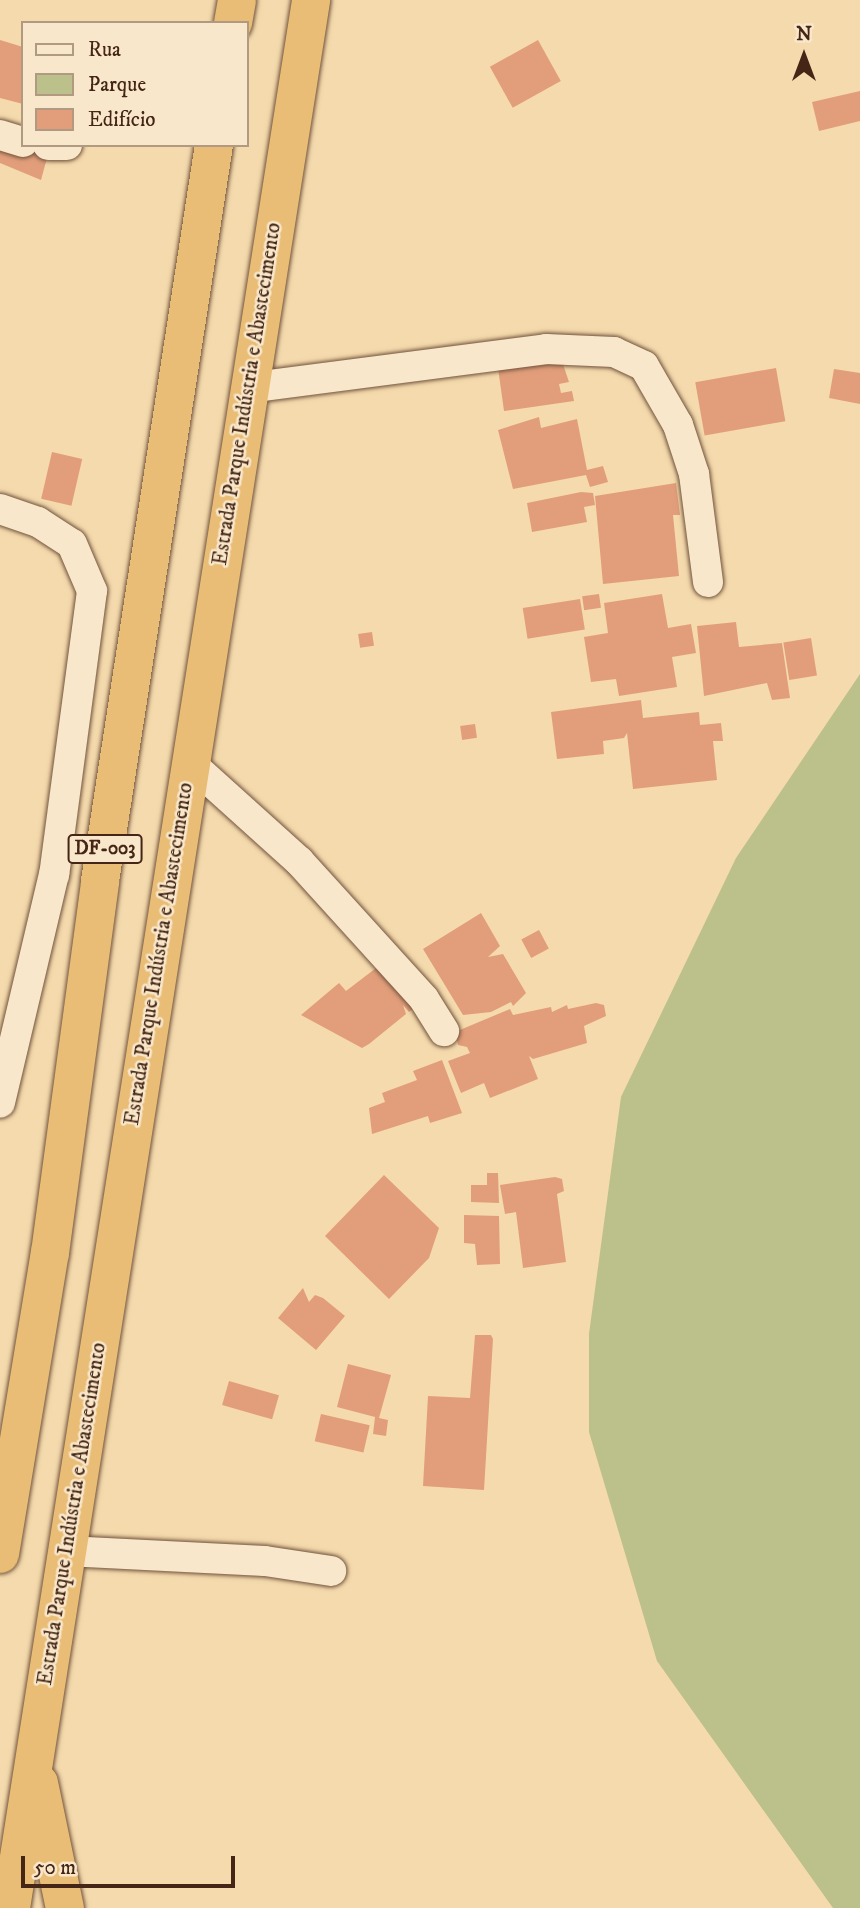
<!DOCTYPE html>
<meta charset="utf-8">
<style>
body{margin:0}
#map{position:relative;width:860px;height:1908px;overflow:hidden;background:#f5daad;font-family:"IM FELL DW Pica",serif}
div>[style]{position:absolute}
.green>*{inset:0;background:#bcc08a}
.building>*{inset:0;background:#e29e7b;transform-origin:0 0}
.roads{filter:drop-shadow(0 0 2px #71533c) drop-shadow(0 0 2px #71533c)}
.minor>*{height:30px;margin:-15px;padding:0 15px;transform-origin:15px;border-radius:15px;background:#f8e7ca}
.highway>*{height:38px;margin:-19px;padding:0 19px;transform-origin:19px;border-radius:19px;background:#eabd76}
span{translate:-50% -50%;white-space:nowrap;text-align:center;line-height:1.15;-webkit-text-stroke:5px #f8e7ca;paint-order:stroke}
.shield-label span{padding:2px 5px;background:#f8e7ca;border:2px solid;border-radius:5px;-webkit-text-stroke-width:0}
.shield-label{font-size:19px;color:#452616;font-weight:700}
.street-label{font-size:21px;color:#452616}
.legend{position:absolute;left:21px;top:21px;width:228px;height:126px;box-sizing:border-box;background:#f8e7ca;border:2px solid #b09a82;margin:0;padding:9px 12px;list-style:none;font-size:21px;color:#452616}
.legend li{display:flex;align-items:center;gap:14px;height:35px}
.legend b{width:35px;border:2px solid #b09a82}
.north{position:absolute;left:769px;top:21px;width:70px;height:70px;-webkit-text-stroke:5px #f8e7ca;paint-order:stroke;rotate:0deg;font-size:19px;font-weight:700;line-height:28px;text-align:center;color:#452616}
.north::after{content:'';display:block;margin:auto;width:24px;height:32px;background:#452616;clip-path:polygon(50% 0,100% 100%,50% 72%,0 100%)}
.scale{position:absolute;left:21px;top:1856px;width:214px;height:32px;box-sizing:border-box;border:4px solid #452616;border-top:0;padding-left:9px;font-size:21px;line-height:24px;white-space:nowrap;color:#452616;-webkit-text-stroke:5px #f8e7ca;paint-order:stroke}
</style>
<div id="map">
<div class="green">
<i style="clip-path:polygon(860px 674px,860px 1908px,833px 1908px,657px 1661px,589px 1432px,589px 1334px,621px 1097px,736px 858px)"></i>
</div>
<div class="building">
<i style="clip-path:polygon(0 40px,23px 47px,23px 104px,0 98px)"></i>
<i style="left:538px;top:40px;width:47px;height:55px;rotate:61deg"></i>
<i style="clip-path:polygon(860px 91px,860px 121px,819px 131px,812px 102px)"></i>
<i style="clip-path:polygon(0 142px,47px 158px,41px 180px,0 163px)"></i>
<i style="clip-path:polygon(562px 361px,569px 382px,559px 384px,561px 393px,572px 391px,574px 401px,504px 411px,498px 368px)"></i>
<i style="left:776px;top:368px;width:54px;height:82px;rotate:80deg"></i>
<i style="clip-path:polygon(834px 369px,860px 373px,860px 404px,829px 398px)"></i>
<i style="clip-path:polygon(539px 417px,541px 428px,577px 419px,587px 470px,603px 466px,608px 482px,590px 487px,586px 475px,513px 489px,498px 430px)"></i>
<i style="left:52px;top:452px;width:31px;height:48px;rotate:13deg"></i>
<i style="clip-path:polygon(676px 483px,680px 515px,673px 515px,679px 576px,603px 584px,595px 496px)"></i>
<i style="clip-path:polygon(581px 492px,593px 493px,595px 505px,584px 507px,587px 522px,532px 532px,527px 503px)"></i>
<i style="left:599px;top:594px;width:14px;height:17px;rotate:82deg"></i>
<i style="clip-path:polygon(662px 594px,668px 628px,691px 624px,696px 653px,672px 657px,677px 687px,619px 696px,616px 679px,591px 682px,584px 637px,608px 633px,604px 603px)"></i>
<i style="left:580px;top:599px;width:31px;height:58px;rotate:81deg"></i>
<i style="clip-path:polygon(736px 622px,739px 647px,782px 643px,790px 698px,772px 700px,767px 683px,704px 696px,697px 626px)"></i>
<i style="left:372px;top:632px;width:14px;height:14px;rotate:82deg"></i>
<i style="left:811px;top:638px;width:38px;height:28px;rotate:81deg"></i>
<i style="clip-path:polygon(641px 700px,643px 718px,699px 712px,700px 725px,721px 723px,723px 741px,713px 741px,717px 780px,633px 789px,627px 733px,624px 738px,603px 741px,604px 754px,557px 759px,551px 712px)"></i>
<i style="left:475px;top:724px;width:14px;height:15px;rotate:82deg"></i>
<i style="clip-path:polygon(481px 913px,500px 946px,488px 957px,503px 954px,526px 993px,513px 1006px,511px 1002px,491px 1012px,463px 1015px,423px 949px)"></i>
<i style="left:539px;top:930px;width:21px;height:20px;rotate:62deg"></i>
<i style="clip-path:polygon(380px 965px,414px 1008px,409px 1012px,403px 1005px,406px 1014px,369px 1044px,362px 1048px,301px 1015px,339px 983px,346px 991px)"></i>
<i style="clip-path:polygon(596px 1003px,604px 1005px,606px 1016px,584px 1026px,587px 1043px,533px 1059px,529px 1056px,538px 1079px,490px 1098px,484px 1083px,461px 1093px,448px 1061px,470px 1053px,467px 1047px,458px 1045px,455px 1032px,510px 1009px,513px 1015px,551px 1007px,552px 1012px,567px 1005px,568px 1009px)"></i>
<i style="clip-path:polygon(442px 1060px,462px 1113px,430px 1123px,428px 1116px,372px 1134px,369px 1108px,385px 1102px,382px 1093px,417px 1080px,413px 1071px)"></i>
<i style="clip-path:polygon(487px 1173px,498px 1173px,499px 1203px,471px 1202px,471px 1185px,487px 1185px)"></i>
<i style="clip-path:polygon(384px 1175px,439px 1228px,429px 1258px,389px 1299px,325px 1236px)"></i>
<i style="clip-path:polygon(555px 1177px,562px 1179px,564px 1191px,557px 1194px,566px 1262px,523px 1268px,516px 1212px,505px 1214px,500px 1185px)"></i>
<i style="clip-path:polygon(464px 1215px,499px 1216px,500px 1264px,477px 1265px,475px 1244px,464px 1243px)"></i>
<i style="clip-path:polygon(303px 1288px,309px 1302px,315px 1295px,323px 1298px,345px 1316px,316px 1350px,278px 1318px)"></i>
<i style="clip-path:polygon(475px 1335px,491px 1335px,493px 1339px,484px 1490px,423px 1486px,428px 1396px,470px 1398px)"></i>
<i style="clip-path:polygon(348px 1364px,391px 1375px,379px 1418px,388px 1420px,386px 1436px,373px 1434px,375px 1417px,337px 1407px)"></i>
<i style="left:229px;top:1381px;width:52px;height:25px;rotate:16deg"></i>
<i style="left:321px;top:1414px;width:50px;height:28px;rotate:13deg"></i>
</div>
<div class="roads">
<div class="minor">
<i style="left:0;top:135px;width:24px;rotate:17deg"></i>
<i style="left:48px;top:145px;width:19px"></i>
<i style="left:247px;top:388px;width:302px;rotate:-7.4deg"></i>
<i style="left:546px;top:349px;width:68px;rotate:2.5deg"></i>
<i style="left:614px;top:352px;width:33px;rotate:25deg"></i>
<i style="left:644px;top:366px;width:68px;rotate:60deg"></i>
<i style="left:678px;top:425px;width:52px;rotate:71.9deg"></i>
<i style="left:694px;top:474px;width:109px;rotate:82.6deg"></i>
<i style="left:0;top:509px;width:40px;rotate:18.9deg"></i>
<i style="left:38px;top:522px;width:40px;rotate:32.9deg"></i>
<i style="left:72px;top:544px;width:51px;rotate:66.9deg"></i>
<i style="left:92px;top:591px;width:286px;rotate:97.6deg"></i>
<i style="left:54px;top:874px;width:235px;rotate:103.3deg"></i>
<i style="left:189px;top:762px;width:148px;rotate:42deg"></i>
<i style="left:299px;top:861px;width:186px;rotate:47.8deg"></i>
<i style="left:424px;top:999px;width:38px;rotate:58deg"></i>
<i style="left:66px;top:1551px;width:199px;rotate:2.9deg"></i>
<i style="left:265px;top:1561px;width:67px;rotate:8.6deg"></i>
</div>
<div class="highway">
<i style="left:233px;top:23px;width:23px;rotate:-80deg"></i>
<i style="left:0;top:1554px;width:305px;rotate:-80.6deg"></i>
<i style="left:50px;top:1253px;width:375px;rotate:-82.3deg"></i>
<i style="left:100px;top:881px;width:745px;rotate:-81.2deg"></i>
<i style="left:39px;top:1783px;width:128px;rotate:78.3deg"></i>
<i style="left:11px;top:1908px;width:1931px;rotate:-81.06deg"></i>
</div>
</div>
<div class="shield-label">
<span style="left:105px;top:849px">DF-003</span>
</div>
<div class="street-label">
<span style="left:247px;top:394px;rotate:-81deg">Estrada Parque Indústria e Abastecimento</span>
<span style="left:159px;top:954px;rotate:-81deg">Estrada Parque Indústria e Abastecimento</span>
<span style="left:72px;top:1514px;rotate:-81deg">Estrada Parque Indústria e Abastecimento</span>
</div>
<ul class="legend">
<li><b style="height:9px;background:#f8e7ca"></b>Rua</li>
<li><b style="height:19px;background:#bcc08a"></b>Parque</li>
<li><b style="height:19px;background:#e29e7b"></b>Edifício</li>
</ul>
<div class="north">N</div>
<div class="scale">50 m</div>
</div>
